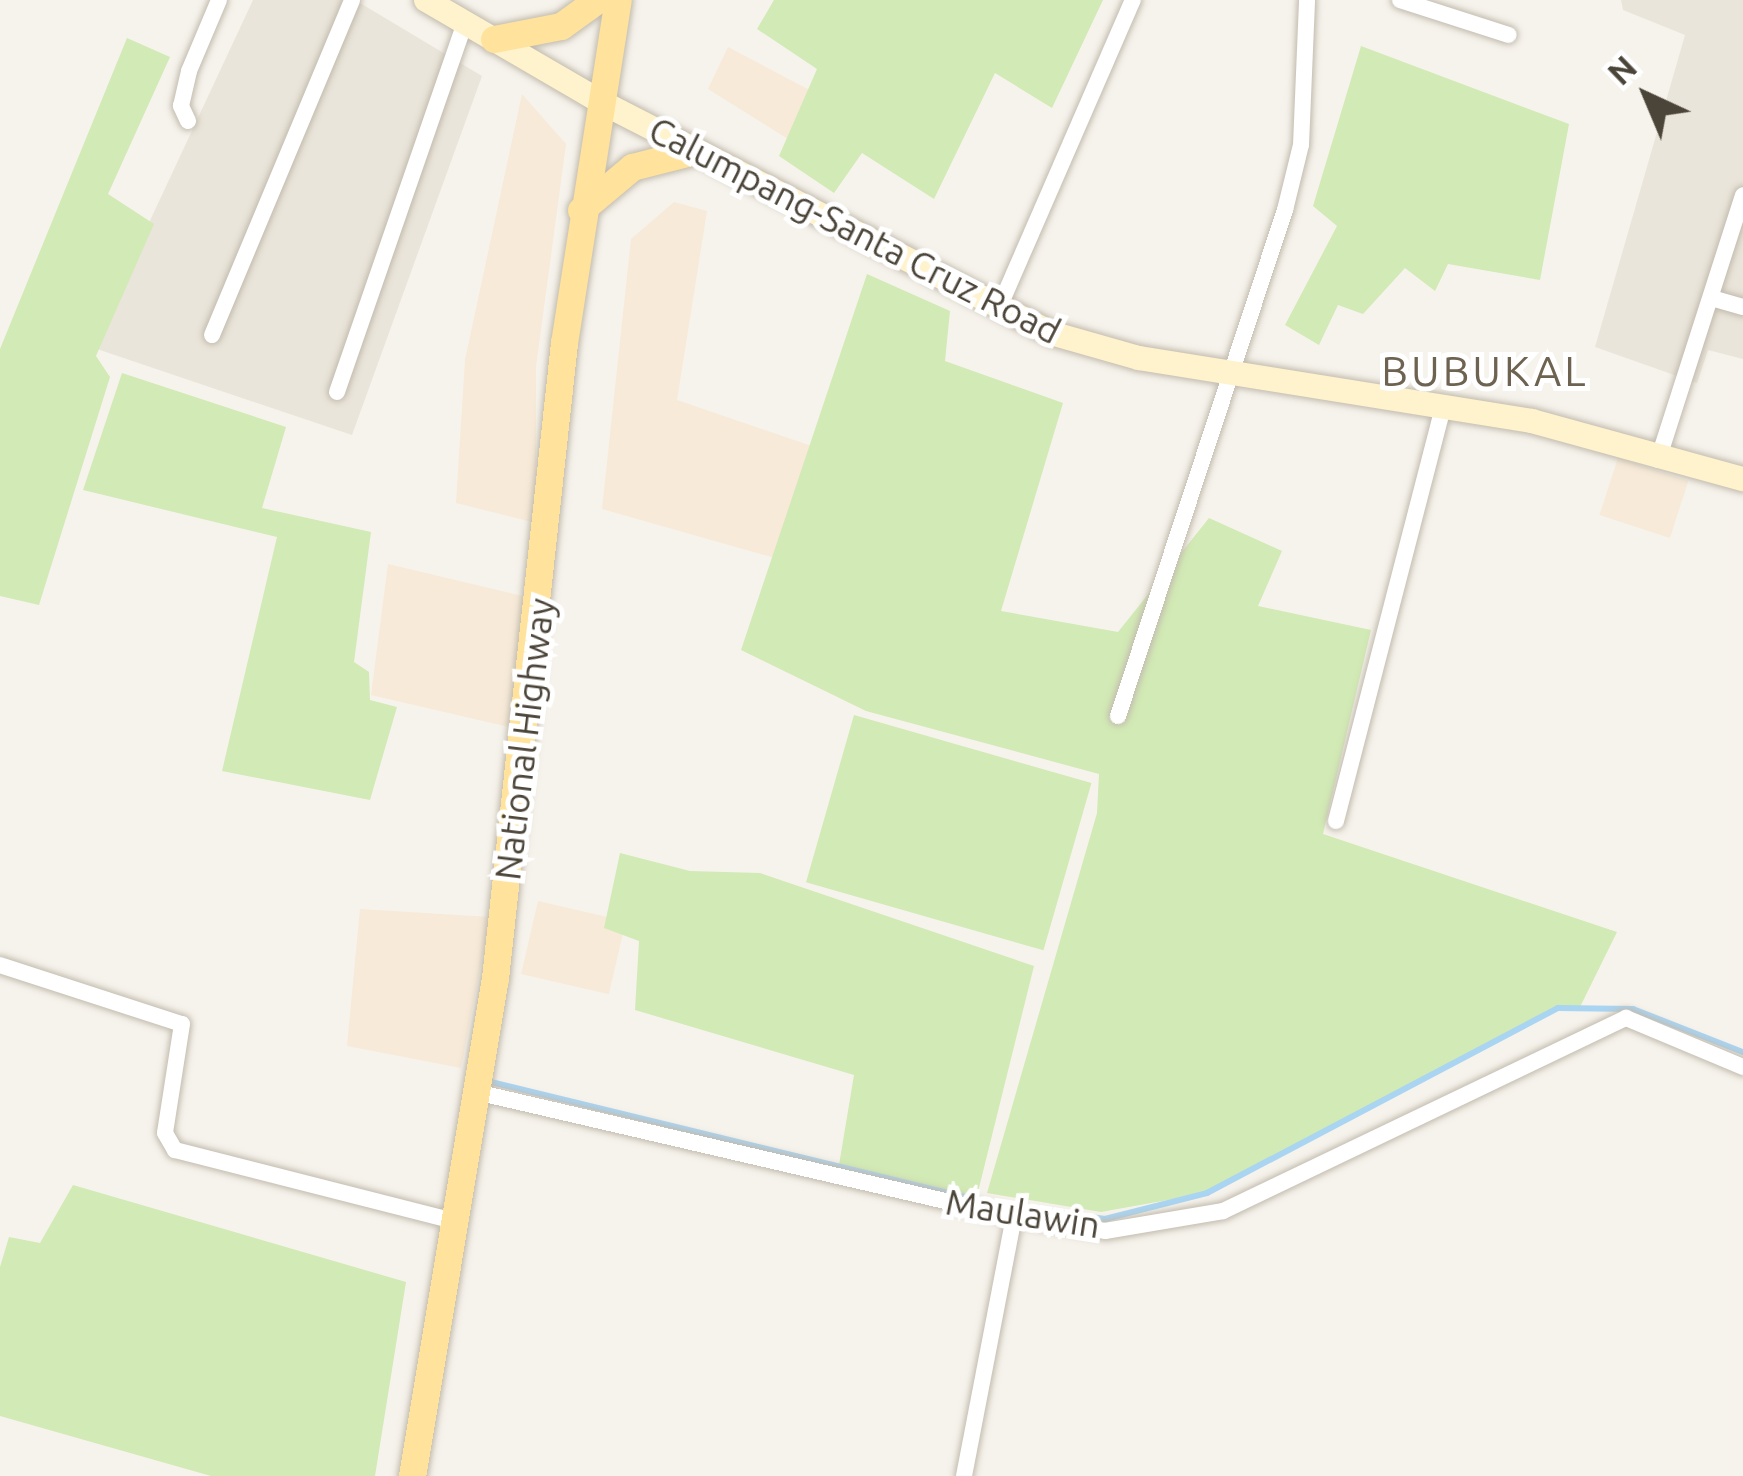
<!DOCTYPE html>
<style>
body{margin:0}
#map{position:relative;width:1743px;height:1476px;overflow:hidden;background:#f6f3ec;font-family:Ubuntu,sans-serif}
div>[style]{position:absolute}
.residential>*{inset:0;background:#eae5da}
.commercial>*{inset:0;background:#f7ead8;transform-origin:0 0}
.green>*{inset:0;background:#d2eab5;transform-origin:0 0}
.stream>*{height:6px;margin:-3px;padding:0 3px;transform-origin:3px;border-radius:3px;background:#a9d4f2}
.roads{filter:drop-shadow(0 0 3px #c2bbae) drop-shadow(0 0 3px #c2bbae)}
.street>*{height:16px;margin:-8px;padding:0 8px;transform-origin:8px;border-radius:8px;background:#fff}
.secondary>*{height:24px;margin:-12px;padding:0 12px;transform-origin:12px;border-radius:12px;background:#fff3cd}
.primary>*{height:27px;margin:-13.5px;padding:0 13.5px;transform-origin:13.5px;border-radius:13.5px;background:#ffe39c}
span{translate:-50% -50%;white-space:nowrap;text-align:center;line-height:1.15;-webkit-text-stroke:10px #fff;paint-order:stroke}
.street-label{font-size:36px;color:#4b4439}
.quarter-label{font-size:42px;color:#6e6250;letter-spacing:3px}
.north{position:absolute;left:1587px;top:36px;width:120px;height:120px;-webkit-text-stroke:9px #fff;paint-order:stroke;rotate:316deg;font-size:33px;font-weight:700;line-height:48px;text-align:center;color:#4b4439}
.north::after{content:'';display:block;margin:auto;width:42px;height:54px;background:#4b4439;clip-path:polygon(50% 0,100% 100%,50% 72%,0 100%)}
</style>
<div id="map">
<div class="residential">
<i style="clip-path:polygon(253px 0,355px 0,482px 76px,352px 435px,91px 347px)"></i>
<i style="clip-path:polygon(1621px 0,1743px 0,1743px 359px,1708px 350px,1697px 383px,1595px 347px,1685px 35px,1623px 10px)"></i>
</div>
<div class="commercial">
<i style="clip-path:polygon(728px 47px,838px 105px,815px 156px,708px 89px)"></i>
<i style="clip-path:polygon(522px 94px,566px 144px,536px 367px,536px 523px,456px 503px,465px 360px)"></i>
<i style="clip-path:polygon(674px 202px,707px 211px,677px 400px,832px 453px,803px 566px,602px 509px,631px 239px)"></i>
<i style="left:1618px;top:458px;width:74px;height:60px;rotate:18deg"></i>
<i style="clip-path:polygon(388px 564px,527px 597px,509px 727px,371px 695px)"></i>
<i style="left:538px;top:901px;width:90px;height:75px;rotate:13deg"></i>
<i style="clip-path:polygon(360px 909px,490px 917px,461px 1068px,347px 1046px)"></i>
</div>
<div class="green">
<i style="clip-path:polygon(774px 0,1103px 0,1052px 108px,995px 73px,934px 199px,862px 153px,834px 193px,779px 156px,817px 69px,757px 29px)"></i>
<i style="clip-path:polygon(127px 38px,170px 57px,108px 194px,154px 224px,96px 356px,110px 377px,39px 605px,0 596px,0 349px)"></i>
<i style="clip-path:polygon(1361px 46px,1569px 124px,1540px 280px,1448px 264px,1435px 291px,1405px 268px,1363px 314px,1338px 305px,1319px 345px,1285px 325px,1337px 226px,1313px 206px)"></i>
<i style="clip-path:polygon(867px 274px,950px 311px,945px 361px,1063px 403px,1001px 611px,1118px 632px,1209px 518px,1282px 551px,1258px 606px,1371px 630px,1323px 834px,1617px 932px,1580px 1007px,1558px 1008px,1207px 1193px,1101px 1212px,987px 1193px,1097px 813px,1099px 774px,866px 711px,741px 650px)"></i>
<i style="clip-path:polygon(122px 373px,286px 427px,262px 508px,371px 532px,354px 662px,369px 672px,370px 700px,397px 707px,370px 800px,222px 771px,277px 537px,83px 490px)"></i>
<i style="left:854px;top:715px;width:247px;height:174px;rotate:16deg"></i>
<i style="clip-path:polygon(620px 853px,690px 871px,760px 873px,1034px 966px,975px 1204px,839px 1165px,854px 1075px,635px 1010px,639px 941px,604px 928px)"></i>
<i style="clip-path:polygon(73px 1185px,406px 1282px,375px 1476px,211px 1476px,0 1416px,0 1267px,9px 1237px,40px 1243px)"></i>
</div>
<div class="stream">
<i style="left:487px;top:1081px;width:522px;rotate:13.64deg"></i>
<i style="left:994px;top:1204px;width:112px;rotate:7.7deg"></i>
<i style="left:1105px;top:1219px;width:105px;rotate:-14.3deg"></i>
<i style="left:1207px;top:1193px;width:397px;rotate:-27.8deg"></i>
<i style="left:1558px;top:1008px;width:75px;rotate:0.8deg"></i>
<i style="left:1633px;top:1009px;width:118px;rotate:21.4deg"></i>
</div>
<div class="roads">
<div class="street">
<i style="left:1400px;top:0;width:114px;rotate:17.8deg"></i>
<i style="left:188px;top:121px;width:17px;rotate:-115deg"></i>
<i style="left:181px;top:106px;width:36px;rotate:-77deg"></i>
<i style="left:189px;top:71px;width:77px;rotate:-67.1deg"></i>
<i style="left:1715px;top:299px;width:29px;rotate:16deg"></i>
<i style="left:998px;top:310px;width:338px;rotate:-66.5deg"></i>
<i style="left:212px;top:335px;width:363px;rotate:-67.3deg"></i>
<i style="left:337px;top:392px;width:391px;rotate:-70.9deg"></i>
<i style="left:1658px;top:460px;width:278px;rotate:-72.2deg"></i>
<i style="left:1118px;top:716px;width:533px;rotate:-71.74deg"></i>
<i style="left:1285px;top:210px;width:67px;rotate:-76.2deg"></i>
<i style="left:1301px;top:145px;width:145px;rotate:-87.6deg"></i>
<i style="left:1336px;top:821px;width:428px;rotate:-75.5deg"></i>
<i style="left:0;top:965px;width:191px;rotate:18deg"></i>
<i style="left:182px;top:1024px;width:110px;rotate:98.9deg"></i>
<i style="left:165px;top:1133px;width:20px;rotate:60deg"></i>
<i style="left:175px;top:1150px;width:288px;rotate:14.3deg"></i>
<i style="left:476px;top:1092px;width:552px;rotate:13.08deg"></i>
<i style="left:1014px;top:1217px;width:92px;rotate:8.7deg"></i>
<i style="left:1105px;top:1231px;width:120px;rotate:-9.6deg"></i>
<i style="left:1223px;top:1211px;width:447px;rotate:-25.6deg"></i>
<i style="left:1626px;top:1018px;width:127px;rotate:22.7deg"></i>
<i style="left:964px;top:1476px;width:264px;rotate:-79.1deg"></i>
</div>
<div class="secondary">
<i style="left:426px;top:0;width:205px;rotate:30.2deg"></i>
<i style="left:603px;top:103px;width:504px;rotate:27.18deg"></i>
<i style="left:1051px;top:333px;width:91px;rotate:15.9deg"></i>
<i style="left:1139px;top:358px;width:398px;rotate:9.1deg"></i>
<i style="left:1532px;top:421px;width:219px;rotate:15.4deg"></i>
</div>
<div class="primary">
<i style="left:494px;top:39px;width:68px;rotate:-11deg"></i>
<i style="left:561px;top:26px;width:44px;rotate:-35.8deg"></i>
<i style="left:581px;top:210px;width:67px;rotate:-40.1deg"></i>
<i style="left:632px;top:167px;width:65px;rotate:-14.3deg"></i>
<i style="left:412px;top:1476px;width:505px;rotate:-80.54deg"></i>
<i style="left:495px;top:978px;width:639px;rotate:-83.8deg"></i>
<i style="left:564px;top:343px;width:347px;rotate:-81.1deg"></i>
</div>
</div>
<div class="street-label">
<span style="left:855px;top:230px;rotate:27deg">Calumpang-Santa Cruz Road</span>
<span style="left:524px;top:739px;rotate:-83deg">National Highway</span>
<span style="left:1023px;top:1213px;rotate:9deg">Maulawin</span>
</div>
<div class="quarter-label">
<span style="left:1485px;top:371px">BUBUKAL</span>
</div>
<div class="north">N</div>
</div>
